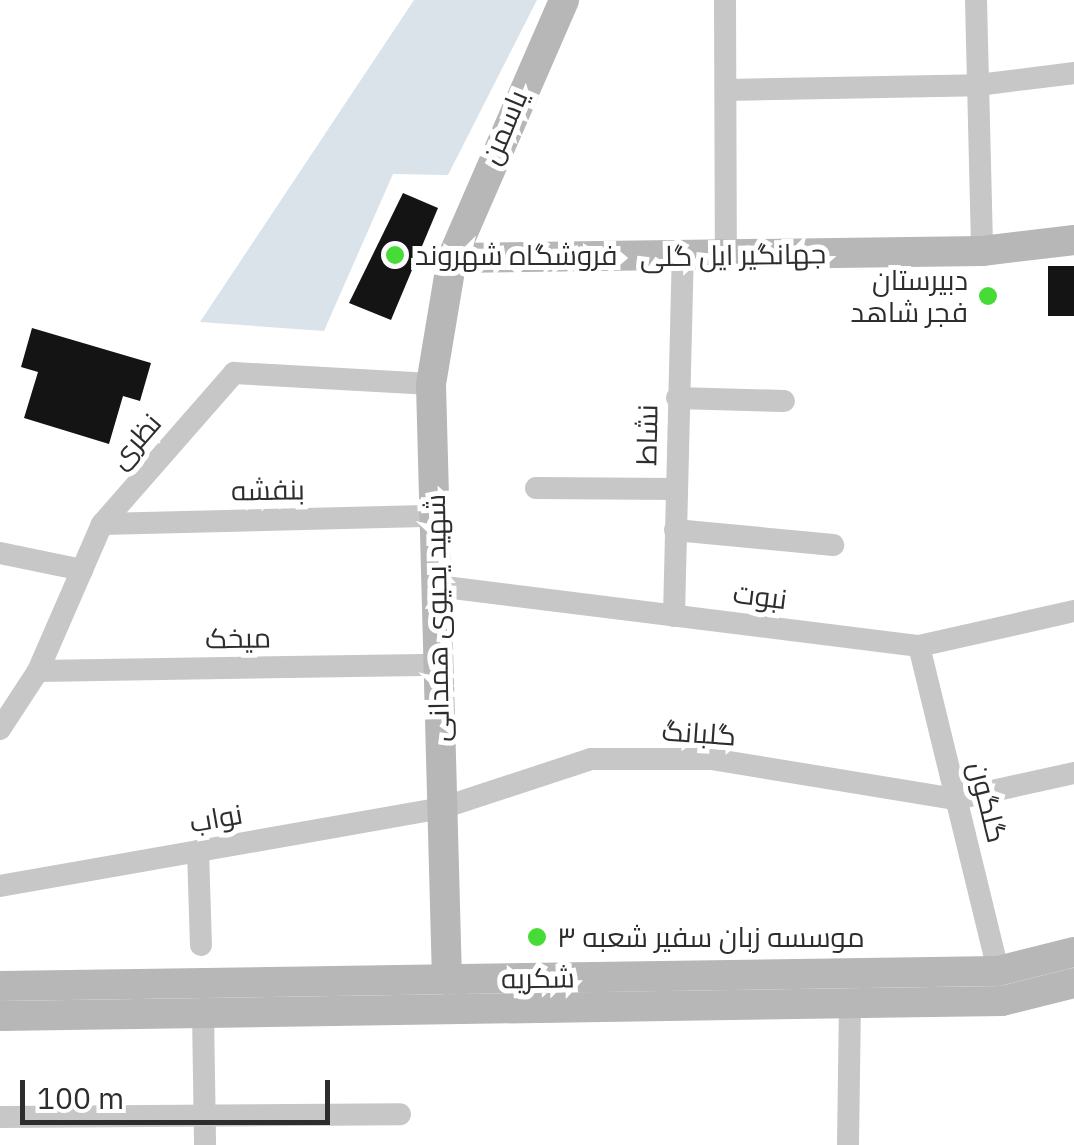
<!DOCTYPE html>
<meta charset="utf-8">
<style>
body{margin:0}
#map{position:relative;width:1074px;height:1145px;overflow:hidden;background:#fff;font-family:"IBM Plex Sans",Cairo,sans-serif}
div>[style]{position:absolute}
.green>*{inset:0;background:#dbe3ea}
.building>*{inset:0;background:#141414;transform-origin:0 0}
.street>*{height:22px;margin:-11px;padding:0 11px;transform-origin:11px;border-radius:11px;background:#c7c7c7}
.secondary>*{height:30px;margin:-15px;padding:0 15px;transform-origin:15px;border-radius:15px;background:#b7b7b7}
.dots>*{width:28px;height:28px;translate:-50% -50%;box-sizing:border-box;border:5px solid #fff;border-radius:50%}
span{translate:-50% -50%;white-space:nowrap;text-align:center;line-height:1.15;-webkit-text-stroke:10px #fff;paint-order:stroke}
.street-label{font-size:28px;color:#2d2d2d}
.poi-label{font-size:28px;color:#2d2d2d}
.left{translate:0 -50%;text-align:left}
.right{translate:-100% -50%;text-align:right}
.scale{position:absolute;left:20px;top:1080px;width:310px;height:45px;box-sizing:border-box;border:5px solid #2d2d2d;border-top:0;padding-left:12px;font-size:30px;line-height:35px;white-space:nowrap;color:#2d2d2d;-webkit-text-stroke:8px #fff;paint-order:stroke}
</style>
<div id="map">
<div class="green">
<i style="clip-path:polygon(414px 0,537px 0,448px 175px,393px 174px,324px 331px,200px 322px)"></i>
</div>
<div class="building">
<i style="clip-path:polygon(403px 193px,438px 208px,391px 320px,349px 303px)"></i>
<i style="left:1074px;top:266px;width:50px;height:26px;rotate:90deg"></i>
<i style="clip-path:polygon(32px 328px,151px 363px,140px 401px,123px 396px,109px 444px,24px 418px,38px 372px,21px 367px)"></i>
</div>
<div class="street">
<i style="left:725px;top:0;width:255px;rotate:89.8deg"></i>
<i style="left:976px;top:0;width:251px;rotate:88.6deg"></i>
<i style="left:726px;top:90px;width:252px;rotate:-1.1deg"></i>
<i style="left:978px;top:85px;width:97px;rotate:-7.1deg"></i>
<i style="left:677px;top:398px;width:107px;rotate:1.6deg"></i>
<i style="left:536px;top:488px;width:139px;rotate:0.4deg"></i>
<i style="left:102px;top:524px;width:333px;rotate:-1.4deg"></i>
<i style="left:675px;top:530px;width:159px;rotate:5.4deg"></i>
<i style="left:0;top:553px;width:84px;rotate:11.7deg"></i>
<i style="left:437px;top:586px;width:486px;rotate:7.1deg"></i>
<i style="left:919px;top:646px;width:159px;rotate:-12.7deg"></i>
<i style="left:674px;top:616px;width:360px;rotate:-88.6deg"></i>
<i style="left:919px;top:646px;width:334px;rotate:76.3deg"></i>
<i style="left:38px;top:671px;width:401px;rotate:-0.9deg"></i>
<i style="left:0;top:729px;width:69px;rotate:-56.8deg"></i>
<i style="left:38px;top:671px;width:160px;rotate:-66.5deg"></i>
<i style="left:102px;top:524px;width:201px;rotate:-48.8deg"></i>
<i style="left:234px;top:373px;width:197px;rotate:3.2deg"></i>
<i style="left:198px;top:851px;width:94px;rotate:88.2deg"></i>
<i style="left:0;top:886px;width:449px;rotate:-10deg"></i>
<i style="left:442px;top:808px;width:157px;rotate:-18.2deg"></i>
<i style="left:591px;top:759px;width:120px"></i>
<i style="left:711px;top:759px;width:248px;rotate:9.3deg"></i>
<i style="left:956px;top:799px;width:121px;rotate:-12.4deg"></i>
<i style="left:203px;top:1013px;width:132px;rotate:89.1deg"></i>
<i style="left:0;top:1117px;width:400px;rotate:-0.4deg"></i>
<i style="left:848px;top:1145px;width:142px;rotate:-89.2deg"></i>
</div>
<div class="secondary">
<i style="left:452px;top:258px;width:530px;rotate:-0.76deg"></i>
<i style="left:982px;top:251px;width:93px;rotate:-6.8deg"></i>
<i style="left:447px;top:980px;width:596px;rotate:-91.54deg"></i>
<i style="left:431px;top:384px;width:128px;rotate:-80.5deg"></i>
<i style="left:452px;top:258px;width:281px;rotate:-66.5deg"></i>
<i style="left:0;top:986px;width:998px;rotate:-0.86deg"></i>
<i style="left:998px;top:971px;width:78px;rotate:-14deg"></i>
<i style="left:0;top:1016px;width:1002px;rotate:-0.86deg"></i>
<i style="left:1002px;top:1001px;width:74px;rotate:-14deg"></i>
</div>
<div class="dots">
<i style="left:395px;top:255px;background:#47db37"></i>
<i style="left:988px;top:296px;background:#47db37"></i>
<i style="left:537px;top:937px;background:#47db37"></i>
</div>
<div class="street-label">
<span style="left:504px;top:127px;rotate:-67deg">یاسمن</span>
<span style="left:733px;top:255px;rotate:-1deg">جهانگیر ایل گلی</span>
<span style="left:647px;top:435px;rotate:-89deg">نشاط</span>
<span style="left:135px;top:441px;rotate:-49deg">نظری</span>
<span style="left:268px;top:490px;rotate:-1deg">بنفشه</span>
<span style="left:760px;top:596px;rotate:7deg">نبوت</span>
<span style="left:437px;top:618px;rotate:-91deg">شهید یحیوی همدانی</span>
<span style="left:238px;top:638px;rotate:-1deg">میخک</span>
<span style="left:699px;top:733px;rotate:4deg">گلبانگ</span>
<span style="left:988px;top:802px;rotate:76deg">گلگون</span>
<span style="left:216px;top:818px;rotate:-10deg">نواب</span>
<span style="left:538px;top:978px;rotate:-1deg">شکریه</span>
</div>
<div class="poi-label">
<span class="left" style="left:415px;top:255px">فروشگاه شهروند</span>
<span class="right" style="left:968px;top:296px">دبیرستان<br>فجر شاهد</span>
<span class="left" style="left:557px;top:937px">موسسه زبان سفیر شعبه ۳</span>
</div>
<div class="scale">100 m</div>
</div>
